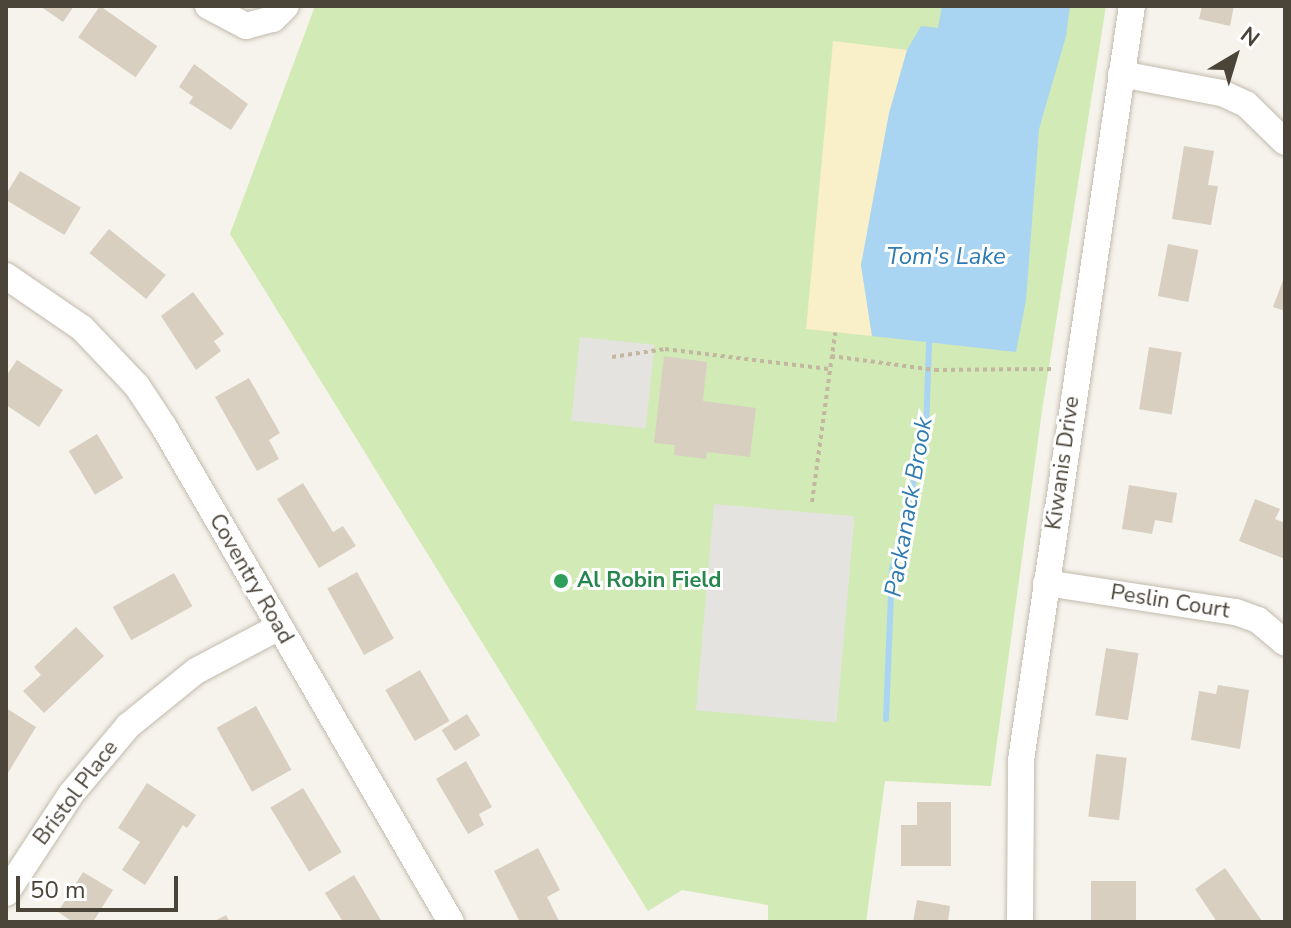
<!DOCTYPE html>
<style>
body{margin:0}
#map{position:relative;width:1291px;height:928px;overflow:hidden;background:#f6f3ec;font-family:"Nunito Sans",sans-serif}
div>[style]{position:absolute}
.green>*{inset:0;background:#d2eab5}
.sand>*{inset:0;background:#f9efc9}
.parking>*{inset:0;background:#e5e3e0;transform-origin:0 0}
.water>*{inset:0;background:#a9d4f2}
.stream>*{height:6px;margin:-3px;padding:0 3px;transform-origin:3px;border-radius:3px;background:#a9d4f2}
.building>*{inset:0;background:#d8cfc1;transform-origin:0 0}
.path>*{height:4px;margin-top:-2px;transform-origin:0;background:repeating-linear-gradient(90deg,#c4b79f 0 4px,transparent 0 8px)}
.roads{filter:drop-shadow(0 0 2px #c2bbae) drop-shadow(0 0 2px #c2bbae)}
.street>*{height:26px;margin:-13px;padding:0 13px;transform-origin:13px;border-radius:13px;background:#fff}
.dots>*{width:22px;height:22px;translate:-50% -50%;box-sizing:border-box;border:4px solid #fff;border-radius:50%}
span{translate:-50% -50%;white-space:nowrap;text-align:center;line-height:1.15;-webkit-text-stroke:6px #fff;paint-order:stroke}
.street-label{font-size:22px;color:#4b4439}
.leisure-label{font-size:22px;color:#27864d;font-weight:700}
.left{translate:0 -50%;text-align:left}
.water-label{font-size:24px;color:#2e7ab2;font-style:italic}
.frame{position:absolute;inset:0;border:8px solid #4b4439;pointer-events:none}
.north{position:absolute;left:1195px;top:16px;width:80px;height:80px;-webkit-text-stroke:6px #fff;paint-order:stroke;rotate:38deg;font-size:22px;font-weight:700;line-height:32px;text-align:center;color:#4b4439}
.north::after{content:'';display:block;margin:auto;width:28px;height:36px;background:#4b4439;clip-path:polygon(50% 0,100% 100%,50% 72%,0 100%)}
.scale{position:absolute;left:16px;top:876px;width:162px;height:36px;box-sizing:border-box;border:4px solid #4b4439;border-top:0;padding-left:10px;font-size:24px;line-height:28px;white-space:nowrap;color:#4b4439;-webkit-text-stroke:6px #fff;paint-order:stroke}
</style>
<div id="map">
<div class="green">
<i style="clip-path:polygon(315px 6px,1106px 6px,1042px 411px,991px 786px,885px 781px,866px 922px,768px 922px,768px 905px,682px 890px,648px 911px,230px 234px)"></i>
</div>
<div class="sand">
<i style="clip-path:polygon(833px 41px,907px 50px,861px 265px,872px 336px,806px 329px)"></i>
</div>
<div class="parking">
<i style="left:580px;top:337px;width:75px;height:84px;rotate:6deg"></i>
<i style="left:714px;top:504px;width:141px;height:207px;rotate:5deg"></i>
</div>
<div class="water">
<i style="clip-path:polygon(942px 6px,1070px 6px,1066px 36px,1039px 129px,1026px 300px,1016px 352px,872px 336px,861px 265px,889px 113px,907px 50px,921px 26px,938px 28px)"></i>
</div>
<div class="stream">
<i style="left:886px;top:719px;width:149px;rotate:-87.7deg"></i>
<i style="left:892px;top:570px;width:144px;rotate:-76.3deg"></i>
<i style="left:926px;top:430px;width:88px;rotate:-88deg"></i>
</div>
<div class="building">
<i style="clip-path:polygon(40px 6px,74px 6px,63px 22px)"></i>
<i style="left:100px;top:6px;width:70px;height:38px;rotate:35deg"></i>
<i style="clip-path:polygon(1202px 6px,1234px 6px,1230px 26px,1199px 19px)"></i>
<i style="clip-path:polygon(194px 64px,248px 104px,231px 130px,189px 103px,193px 97px,179px 87px)"></i>
<i style="clip-path:polygon(1184px 146px,1214px 151px,1208px 185px,1218px 186px,1211px 225px,1172px 219px)"></i>
<i style="left:20px;top:171px;width:71px;height:32px;rotate:31deg"></i>
<i style="left:109px;top:229px;width:73px;height:31px;rotate:39deg"></i>
<i style="left:1168px;top:244px;width:31px;height:53px;rotate:11deg"></i>
<i style="clip-path:polygon(1285px 275px,1285px 311px,1273px 307px)"></i>
<i style="clip-path:polygon(193px 292px,224px 334px,214px 341px,221px 351px,196px 370px,161px 316px)"></i>
<i style="left:1149px;top:347px;width:33px;height:63px;rotate:9deg"></i>
<i style="clip-path:polygon(664px 356px,707px 362px,703px 401px,756px 408px,750px 457px,707px 452px,706px 459px,674px 455px,675px 445px,654px 443px)"></i>
<i style="clip-path:polygon(17px 360px,63px 390px,39px 427px,6px 405px,6px 376px)"></i>
<i style="clip-path:polygon(249px 378px,280px 433px,269px 440px,279px 459px,257px 471px,215px 397px)"></i>
<i style="left:97px;top:434px;width:51px;height:33px;rotate:59deg"></i>
<i style="clip-path:polygon(303px 483px,333px 532px,343px 526px,356px 546px,319px 568px,277px 499px)"></i>
<i style="clip-path:polygon(1129px 485px,1177px 493px,1172px 523px,1155px 520px,1152px 534px,1122px 529px)"></i>
<i style="clip-path:polygon(1255px 499px,1280px 509px,1275px 519px,1285px 523px,1285px 559px,1239px 541px)"></i>
<i style="left:357px;top:572px;width:76px;height:34px;rotate:61deg"></i>
<i style="left:174px;top:573px;width:38px;height:70px;rotate:61deg"></i>
<i style="clip-path:polygon(76px 627px,104px 656px,44px 713px,23px 691px,41px 675px,34px 667px)"></i>
<i style="left:1106px;top:648px;width:33px;height:68px;rotate:9deg"></i>
<i style="left:420px;top:670px;width:59px;height:40px;rotate:60deg"></i>
<i style="clip-path:polygon(1218px 685px,1249px 690px,1240px 749px,1191px 740px,1199px 691px,1216px 694px)"></i>
<i style="left:256px;top:706px;width:73px;height:45px;rotate:61deg"></i>
<i style="clip-path:polygon(6px 708px,36px 727px,6px 776px)"></i>
<i style="left:467px;top:714px;width:25px;height:30px;rotate:58deg"></i>
<i style="left:1096px;top:754px;width:31px;height:63px;rotate:7deg"></i>
<i style="clip-path:polygon(466px 761px,492px 807px,479px 814px,484px 825px,468px 834px,436px 779px)"></i>
<i style="clip-path:polygon(147px 783px,196px 815px,187px 828px,183px 825px,145px 885px,122px 870px,140px 842px,118px 828px)"></i>
<i style="left:303px;top:788px;width:75px;height:38px;rotate:59deg"></i>
<i style="clip-path:polygon(917px 802px,951px 802px,951px 866px,901px 866px,901px 825px,917px 825px)"></i>
<i style="clip-path:polygon(538px 848px,560px 890px,547px 897px,559px 921px,556px 922px,520px 922px,494px 871px)"></i>
<i style="clip-path:polygon(1225px 868px,1262px 921px,1260px 922px,1217px 922px,1195px 889px)"></i>
<i style="clip-path:polygon(83px 872px,113px 890px,93px 922px,73px 922px,58px 912px)"></i>
<i style="clip-path:polygon(354px 875px,382px 922px,343px 922px,325px 893px)"></i>
<i style="left:1091px;top:881px;width:45px;height:41px"></i>
<i style="clip-path:polygon(917px 900px,950px 906px,948px 922px,913px 922px)"></i>
<i style="clip-path:polygon(226px 915px,230px 922px,213px 922px)"></i>
</div>
<div class="path">
<i style="left:831px;top:356px;width:105px;rotate:7.7deg"></i>
<i style="left:935px;top:370px;width:119px;rotate:-0.5deg"></i>
<i style="left:612px;top:357px;width:54px;rotate:-8.6deg"></i>
<i style="left:665px;top:349px;width:165px;rotate:7deg"></i>
<i style="left:812px;top:502px;width:171px;rotate:-82.2deg"></i>
</div>
<div class="roads">
<div class="street">
<i style="left:208px;top:6px;width:43px;rotate:27.8deg"></i>
<i style="left:246px;top:26px;width:28px;rotate:-15deg"></i>
<i style="left:273px;top:19px;width:18px;rotate:-45deg"></i>
<i style="left:1121px;top:74px;width:103px;rotate:10.7deg"></i>
<i style="left:1222px;top:93px;width:26px;rotate:25deg"></i>
<i style="left:1246px;top:104px;width:54px;rotate:44.3deg"></i>
<i style="left:6px;top:276px;width:92px;rotate:34.4deg"></i>
<i style="left:82px;top:328px;width:80px;rotate:46.5deg"></i>
<i style="left:137px;top:386px;width:49px;rotate:56.6deg"></i>
<i style="left:164px;top:427px;width:572px;rotate:59.89deg"></i>
<i style="left:1046px;top:583px;width:192px;rotate:8.7deg"></i>
<i style="left:1236px;top:612px;width:23px;rotate:20deg"></i>
<i style="left:1258px;top:620px;width:35px;rotate:40deg"></i>
<i style="left:6px;top:893px;width:118px;rotate:-56.7deg"></i>
<i style="left:71px;top:794px;width:89px;rotate:-50deg"></i>
<i style="left:128px;top:726px;width:87px;rotate:-39deg"></i>
<i style="left:196px;top:671px;width:94px;rotate:-27.9deg"></i>
<i style="left:1020px;top:922px;width:162px;rotate:-89.6deg"></i>
<i style="left:1021px;top:760px;width:762px;rotate:-81.63deg"></i>
</div>
</div>
<div class="dots">
<i style="left:561px;top:581px;background:#2e9e5b"></i>
</div>
<div class="street-label">
<span style="left:1063px;top:463px;rotate:-82deg">Kiwanis Drive</span>
<span style="left:251px;top:579px;rotate:60deg">Coventry Road</span>
<span style="left:1170px;top:602px;rotate:9deg">Peslin Court</span>
<span style="left:76px;top:793px;rotate:-53deg">Bristol Place</span>
</div>
<div class="leisure-label">
<span class="left" style="left:577px;top:581px">Al Robin Field</span>
</div>
<div class="water-label">
<span style="left:946px;top:257px">Tom's Lake</span>
<span style="left:909px;top:507px;rotate:-80deg">Packanack Brook</span>
</div>
<div class="frame"></div>
<div class="north">N</div>
<div class="scale">50 m</div>
</div>
